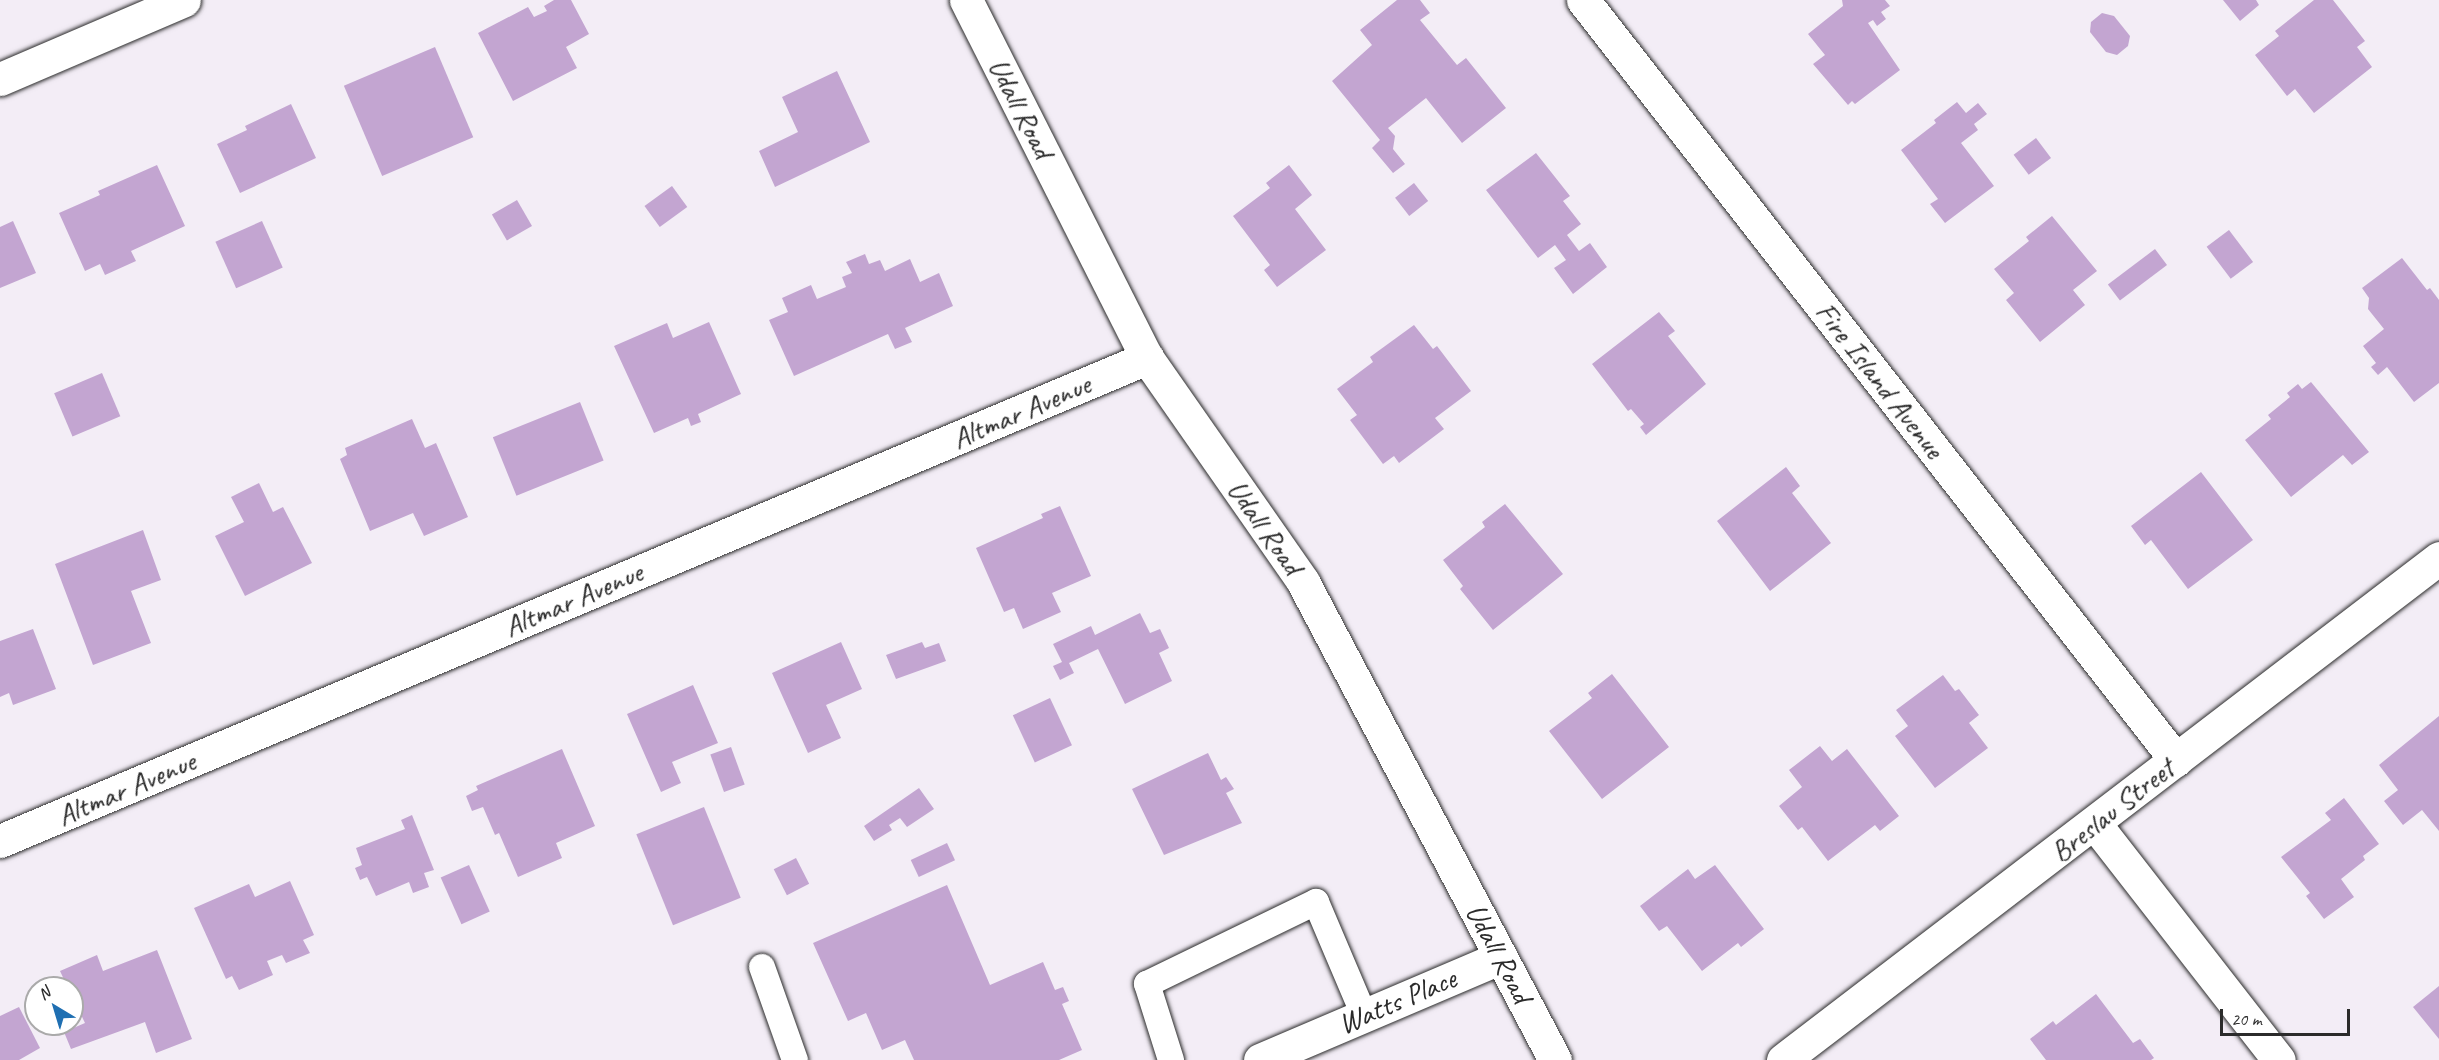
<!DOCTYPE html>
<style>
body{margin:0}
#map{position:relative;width:2439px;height:1060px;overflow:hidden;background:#f3edf6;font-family:Caveat,sans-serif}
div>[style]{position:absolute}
.building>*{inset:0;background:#c3a5d1;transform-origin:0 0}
.roads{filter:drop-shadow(0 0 2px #2b2b2b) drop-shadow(0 0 2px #2b2b2b)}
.lane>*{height:26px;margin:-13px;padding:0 13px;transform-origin:13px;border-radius:13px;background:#fff}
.street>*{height:33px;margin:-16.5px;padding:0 16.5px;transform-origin:16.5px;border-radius:16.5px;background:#fff}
.secondary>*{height:33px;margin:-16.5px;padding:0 16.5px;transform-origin:16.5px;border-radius:16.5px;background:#fff}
span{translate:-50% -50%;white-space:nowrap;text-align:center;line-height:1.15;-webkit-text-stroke:4.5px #fff;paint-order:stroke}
.street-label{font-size:30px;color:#2b2b2b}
.north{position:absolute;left:24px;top:976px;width:60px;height:60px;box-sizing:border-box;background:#fff;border:2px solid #aaa;border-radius:50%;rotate:322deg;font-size:16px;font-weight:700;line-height:24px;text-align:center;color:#2b2b2b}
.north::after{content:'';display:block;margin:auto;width:21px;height:27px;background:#1f6fb2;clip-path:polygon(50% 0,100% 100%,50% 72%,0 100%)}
.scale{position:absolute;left:2220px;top:1009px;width:130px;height:27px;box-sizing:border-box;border:3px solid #2b2b2b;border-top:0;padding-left:8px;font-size:18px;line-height:21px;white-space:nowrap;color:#2b2b2b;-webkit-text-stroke:4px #fff;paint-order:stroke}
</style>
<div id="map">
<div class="building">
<i style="clip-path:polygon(554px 0,571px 0,589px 34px,566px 47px,577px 68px,513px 101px,478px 33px,528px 7px,534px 17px,547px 11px,544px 6px)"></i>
<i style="clip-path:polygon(1397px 0,1420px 0,1430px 13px,1420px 20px,1457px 65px,1466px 58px,1506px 108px,1462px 143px,1426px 98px,1388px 128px,1395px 136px,1393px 149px,1405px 164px,1393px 173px,1372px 148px,1380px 140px,1332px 81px,1372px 45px,1360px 30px)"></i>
<i style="clip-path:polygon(1842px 0,1885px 0,1890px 6px,1881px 12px,1886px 19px,1877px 26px,1873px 20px,1868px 23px,1900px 70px,1855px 104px,1852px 101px,1848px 105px,1813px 64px,1825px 55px,1808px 34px,1843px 6px)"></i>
<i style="clip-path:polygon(2223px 0,2256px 0,2259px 5px,2240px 21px)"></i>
<i style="clip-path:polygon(2314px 0,2333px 0,2365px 41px,2357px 47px,2372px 67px,2314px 113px,2295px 89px,2287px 96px,2255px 55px,2279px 36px,2275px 31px)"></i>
<i style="clip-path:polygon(2102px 13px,2114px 16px,2130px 36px,2128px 46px,2117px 55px,2106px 52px,2090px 32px,2091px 22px)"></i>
<i style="left:435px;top:47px;width:98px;height:99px;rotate:67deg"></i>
<i style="clip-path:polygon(837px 71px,870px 142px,775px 187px,759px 151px,798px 132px,782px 97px)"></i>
<i style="clip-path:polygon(1957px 102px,1966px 113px,1978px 103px,1987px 114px,1974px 124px,1978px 130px,1961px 143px,1994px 186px,1945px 223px,1930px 204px,1938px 199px,1901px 150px,1936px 123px,1934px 120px)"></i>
<i style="clip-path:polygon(291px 104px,316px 158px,240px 193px,217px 144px,247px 130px,245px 126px)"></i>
<i style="left:2036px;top:138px;width:25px;height:28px;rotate:53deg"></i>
<i style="clip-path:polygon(1536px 153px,1570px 196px,1563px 201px,1581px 224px,1567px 235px,1579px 251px,1590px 243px,1607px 267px,1573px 294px,1554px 268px,1566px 260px,1555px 245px,1538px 258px,1486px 190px)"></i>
<i style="clip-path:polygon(157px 165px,185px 226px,131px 251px,136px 261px,105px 275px,100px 264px,85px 271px,59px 213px,100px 195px,98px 191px)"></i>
<i style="clip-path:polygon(1289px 165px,1312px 195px,1295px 209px,1326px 250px,1277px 287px,1264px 270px,1270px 265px,1233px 216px,1270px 188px,1266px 183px)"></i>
<i style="left:1414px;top:183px;width:23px;height:24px;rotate:52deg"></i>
<i style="left:672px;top:186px;width:26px;height:34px;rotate:54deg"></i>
<i style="left:517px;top:200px;width:30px;height:29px;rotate:60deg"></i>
<i style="clip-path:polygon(2052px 216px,2097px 271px,2073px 290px,2085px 305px,2040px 342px,2006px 300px,2014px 293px,1994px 269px,2029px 241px,2026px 237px)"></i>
<i style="clip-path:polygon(13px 221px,36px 273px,0 288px,0 227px)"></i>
<i style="left:262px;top:221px;width:51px;height:51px;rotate:66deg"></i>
<i style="left:2229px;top:230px;width:40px;height:28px;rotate:53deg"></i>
<i style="left:2155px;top:249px;width:20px;height:59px;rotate:53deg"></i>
<i style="clip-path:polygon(865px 254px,869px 264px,880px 260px,885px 271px,910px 259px,920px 282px,939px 273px,953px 306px,905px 328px,912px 342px,895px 349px,888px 334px,794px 376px,769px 320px,788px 312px,782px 298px,811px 285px,817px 299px,846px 287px,842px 277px,852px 273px,846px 262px)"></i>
<i style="clip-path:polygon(2402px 258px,2427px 290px,2430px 288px,2439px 300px,2439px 383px,2414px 402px,2387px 367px,2378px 375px,2371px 367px,2376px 363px,2363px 346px,2384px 329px,2368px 309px,2369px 298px,2362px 288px)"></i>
<i style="clip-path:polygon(1659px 312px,1675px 331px,1668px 336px,1706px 384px,1646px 435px,1640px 427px,1644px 424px,1631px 409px,1628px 411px,1592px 364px)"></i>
<i style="clip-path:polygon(709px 322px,741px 394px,698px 414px,701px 422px,691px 426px,688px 418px,654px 433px,614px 346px,667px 323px,673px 338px)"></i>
<i style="clip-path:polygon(1414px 325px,1433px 349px,1437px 346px,1471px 391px,1435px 418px,1444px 429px,1399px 463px,1394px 456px,1383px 464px,1350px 420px,1357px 415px,1337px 389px,1373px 362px,1370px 357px)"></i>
<i style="left:102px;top:373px;width:47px;height:52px;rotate:67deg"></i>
<i style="clip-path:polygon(2311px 382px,2369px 452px,2352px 465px,2343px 455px,2291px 497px,2245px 440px,2271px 419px,2268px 415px,2290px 397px,2287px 393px,2298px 384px,2302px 389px)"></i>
<i style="left:580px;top:402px;width:63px;height:94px;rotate:68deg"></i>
<i style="clip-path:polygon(412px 419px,425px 448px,436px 443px,468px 517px,424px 536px,413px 513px,370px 531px,340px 459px,347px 455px,345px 448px)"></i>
<i style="clip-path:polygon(1786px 467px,1800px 486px,1792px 493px,1831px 543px,1770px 591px,1717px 521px)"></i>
<i style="clip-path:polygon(2201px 472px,2253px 540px,2188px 589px,2151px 540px,2145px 545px,2131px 526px)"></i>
<i style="clip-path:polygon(259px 483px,273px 512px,283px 507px,312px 563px,245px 596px,215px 536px,244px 522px,231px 497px)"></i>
<i style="clip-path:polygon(1505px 504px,1563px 574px,1493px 630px,1460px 589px,1463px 586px,1443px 560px,1485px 527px,1482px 522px)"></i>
<i style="clip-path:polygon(1060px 506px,1091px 576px,1052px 593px,1061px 612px,1023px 629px,1014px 608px,1004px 612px,976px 548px,1043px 518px,1041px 514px)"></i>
<i style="clip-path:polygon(143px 530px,161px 580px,131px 591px,151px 643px,93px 665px,55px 564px)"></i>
<i style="clip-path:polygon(1140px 613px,1150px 633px,1160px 629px,1169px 648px,1159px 653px,1172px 681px,1125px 704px,1098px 649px,1069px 663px,1074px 673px,1060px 680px,1053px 666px,1062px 662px,1053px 644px,1091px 626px,1095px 635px)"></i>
<i style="clip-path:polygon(33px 629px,56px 689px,13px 705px,9px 693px,0 697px,0 641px)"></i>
<i style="clip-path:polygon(841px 642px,862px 689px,826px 705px,841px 738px,808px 753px,772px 673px)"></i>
<i style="clip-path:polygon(922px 642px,925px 648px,939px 643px,946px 661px,896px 679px,886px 655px)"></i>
<i style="clip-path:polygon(1612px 674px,1669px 747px,1602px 799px,1549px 731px,1592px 698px,1588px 693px)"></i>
<i style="clip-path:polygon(1943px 675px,1955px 691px,1959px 689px,1979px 715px,1969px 723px,1988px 748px,1935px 788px,1895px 736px,1908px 726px,1896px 710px)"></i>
<i style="clip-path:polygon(693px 685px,718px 743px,672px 762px,681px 783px,661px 792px,627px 714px)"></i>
<i style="left:1050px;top:698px;width:52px;height:41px;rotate:65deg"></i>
<i style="clip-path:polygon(2439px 716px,2439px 831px,2422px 810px,2403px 825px,2384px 801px,2398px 790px,2379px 765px)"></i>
<i style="clip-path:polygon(1820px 746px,1832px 761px,1847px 749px,1899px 816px,1880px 831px,1875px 825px,1828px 861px,1802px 827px,1798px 830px,1779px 806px,1802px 787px,1789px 770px)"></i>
<i style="left:731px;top:747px;width:40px;height:22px;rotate:70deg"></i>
<i style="clip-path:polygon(562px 749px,595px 826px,556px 843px,562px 858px,518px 877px,499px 833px,495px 835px,483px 807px,472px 811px,466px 796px,478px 790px,476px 786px)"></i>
<i style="clip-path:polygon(1208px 753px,1221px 780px,1226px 777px,1234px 789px,1226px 793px,1242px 823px,1164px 855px,1132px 789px)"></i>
<i style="clip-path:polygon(919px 788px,934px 809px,907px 827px,900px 818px,889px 825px,892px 830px,874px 841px,864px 826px)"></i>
<i style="clip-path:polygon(2344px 798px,2379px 844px,2363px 856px,2365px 860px,2341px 879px,2354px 897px,2324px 919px,2306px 896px,2310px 893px,2281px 857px,2331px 820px,2325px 813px)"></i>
<i style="left:704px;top:807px;width:98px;height:73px;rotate:68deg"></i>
<i style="clip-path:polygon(412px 815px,434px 870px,424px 873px,429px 887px,413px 893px,409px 882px,376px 896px,367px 877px,360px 880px,355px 868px,362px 865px,356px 848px,405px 829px,401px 820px)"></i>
<i style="left:947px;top:843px;width:19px;height:40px;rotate:65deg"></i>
<i style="left:796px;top:858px;width:29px;height:25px;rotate:63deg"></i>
<i style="left:469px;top:865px;width:51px;height:31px;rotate:66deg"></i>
<i style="clip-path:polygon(1715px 865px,1764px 929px,1741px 947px,1738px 943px,1702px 971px,1667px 926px,1659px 931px,1640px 906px,1688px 869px,1695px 879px)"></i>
<i style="clip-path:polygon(290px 881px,314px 935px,303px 940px,310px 953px,286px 963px,282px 955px,267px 961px,273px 975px,239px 990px,232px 976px,226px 979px,194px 908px,249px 884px,255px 897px)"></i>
<i style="clip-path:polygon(947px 885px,990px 985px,1043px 962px,1055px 990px,1063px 987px,1069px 1001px,1062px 1004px,1082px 1050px,1059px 1060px,914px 1060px,905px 1040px,882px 1050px,866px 1013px,848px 1021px,813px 943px)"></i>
<i style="clip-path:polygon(157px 950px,192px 1039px,156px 1053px,145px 1022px,71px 1049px,64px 1032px,85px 1023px,72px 996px,72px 988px,68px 988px,60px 971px,97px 955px,103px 971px)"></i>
<i style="clip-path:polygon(2439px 986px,2439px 1039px,2413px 1007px)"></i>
<i style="clip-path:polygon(2096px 994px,2133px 1043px,2140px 1039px,2154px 1058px,2151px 1060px,2046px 1060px,2030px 1039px,2053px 1021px,2056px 1025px)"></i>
<i style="clip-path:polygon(19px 1007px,40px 1048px,19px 1060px,0 1060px,0 1016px)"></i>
</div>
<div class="roads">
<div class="lane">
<i style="left:762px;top:967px;width:99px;rotate:70.5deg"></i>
<i style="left:1171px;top:1060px;width:80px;rotate:-107.5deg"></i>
<i style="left:1147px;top:984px;width:188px;rotate:-25.9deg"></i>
<i style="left:1316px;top:902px;width:123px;rotate:67deg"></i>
</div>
<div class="street">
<i style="left:1583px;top:0;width:964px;rotate:52.04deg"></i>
<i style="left:0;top:79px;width:200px;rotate:-23.2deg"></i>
<i style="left:2095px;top:824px;width:299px;rotate:52.1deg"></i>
<i style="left:0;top:841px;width:1245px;rotate:-22.84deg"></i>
<i style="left:1260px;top:1060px;width:262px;rotate:-23.1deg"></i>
<i style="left:1783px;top:1060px;width:826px;rotate:-37.42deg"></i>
</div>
<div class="secondary">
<i style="left:966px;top:0;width:401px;rotate:63.2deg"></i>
<i style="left:1147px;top:358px;width:273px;rotate:55.1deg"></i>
<i style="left:1303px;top:582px;width:540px;rotate:62.2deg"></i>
</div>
</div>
<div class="street-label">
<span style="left:1021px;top:108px;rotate:63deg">Udall Road</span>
<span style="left:1880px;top:380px;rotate:52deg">Fire Island Avenue</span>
<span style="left:1021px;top:411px;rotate:-23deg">Altmar Avenue</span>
<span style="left:1265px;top:527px;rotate:55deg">Udall Road</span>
<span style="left:573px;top:599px;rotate:-23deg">Altmar Avenue</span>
<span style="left:126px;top:788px;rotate:-23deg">Altmar Avenue</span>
<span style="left:2112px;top:810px;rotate:-38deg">Breslau Street</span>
<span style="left:1499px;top:953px;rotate:62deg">Udall Road</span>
<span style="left:1397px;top:1001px;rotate:-23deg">Watts Place</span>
</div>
<div class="north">N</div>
<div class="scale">20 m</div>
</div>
